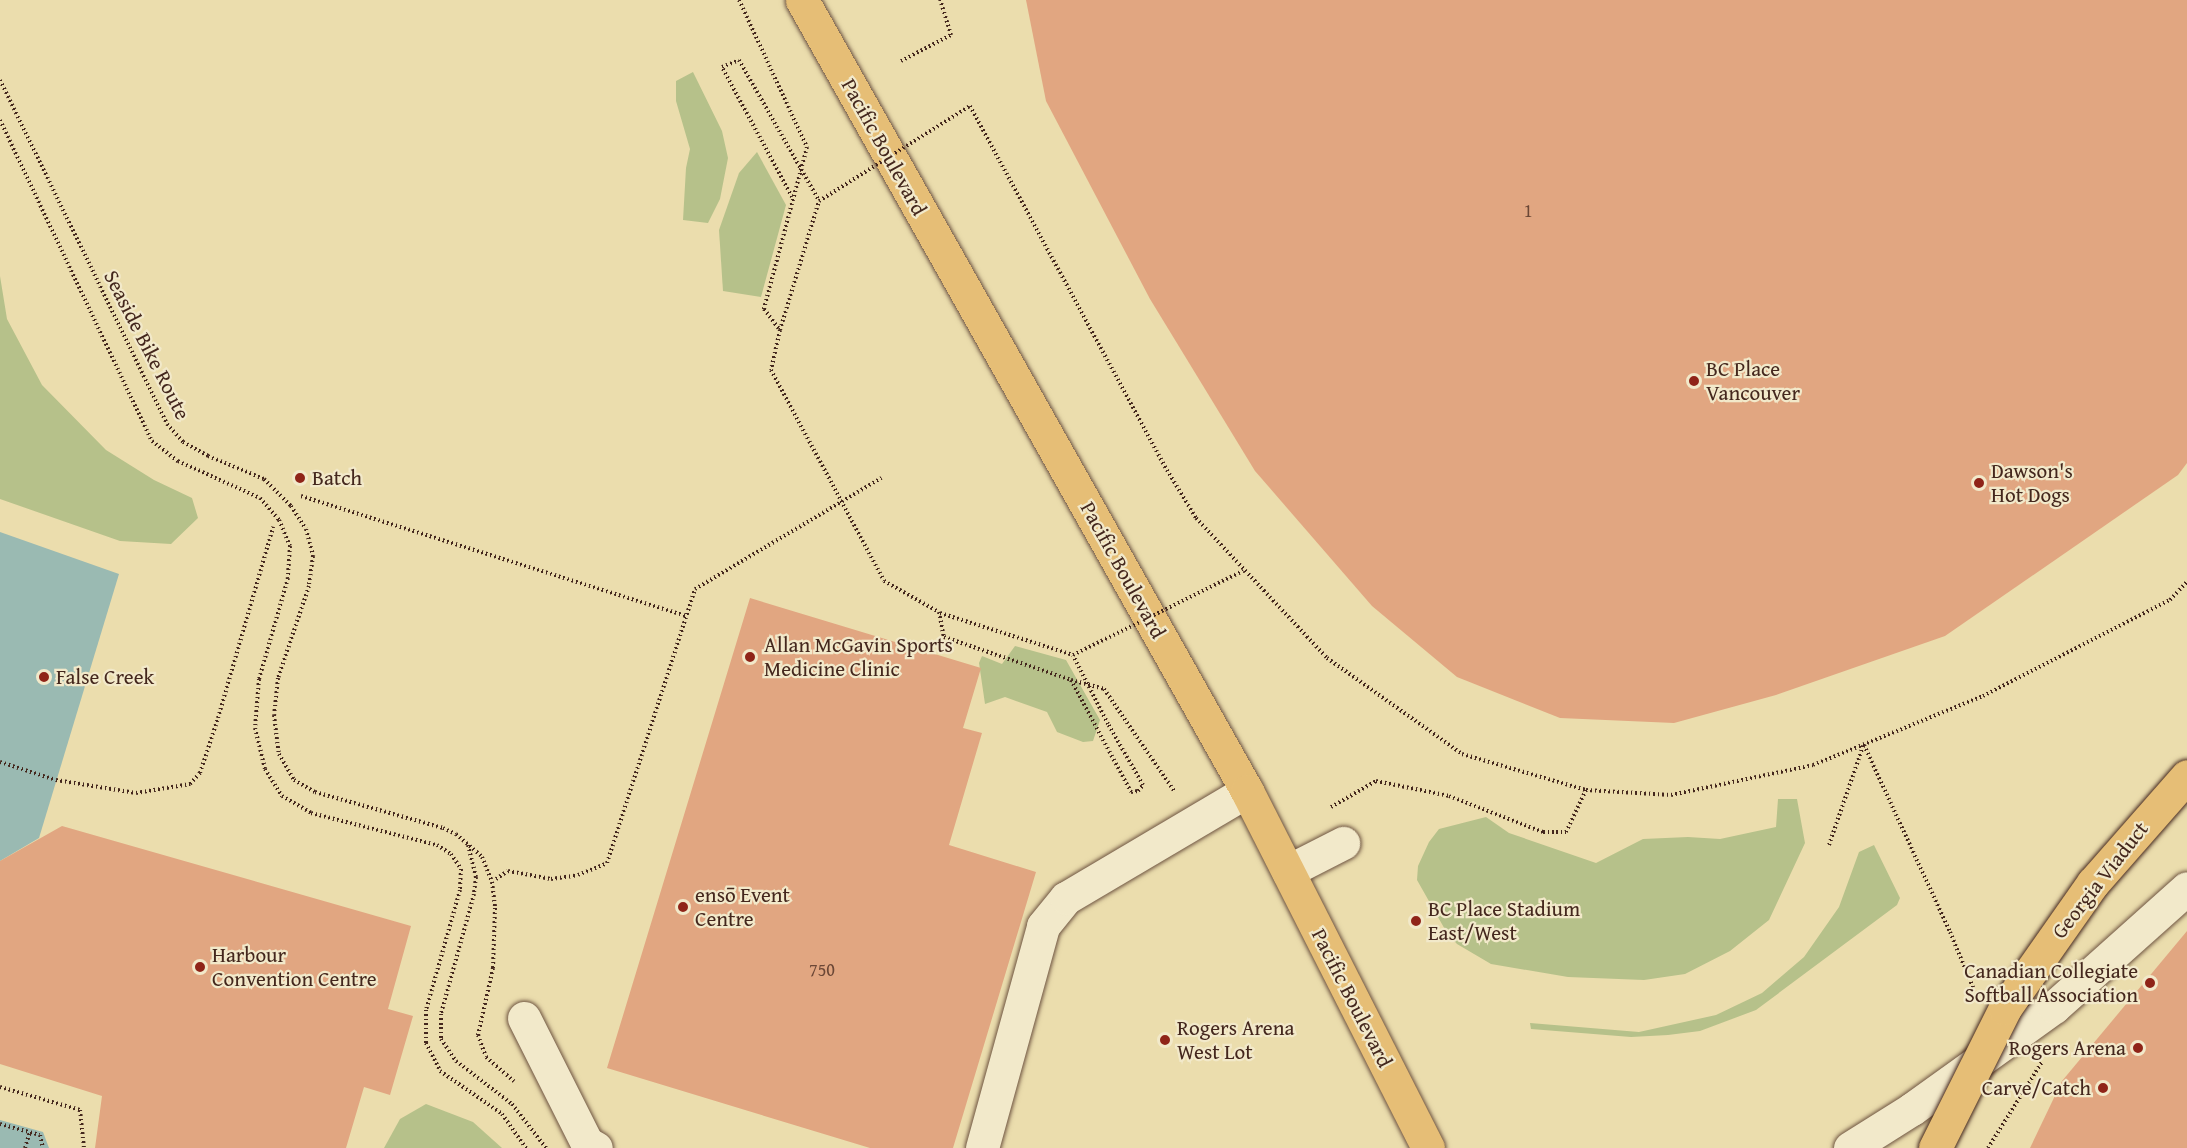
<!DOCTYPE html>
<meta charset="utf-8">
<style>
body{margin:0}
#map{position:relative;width:2187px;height:1148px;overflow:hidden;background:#ebddad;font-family:"Gentium Book Plus",serif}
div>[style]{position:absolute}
.green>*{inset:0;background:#b6c18a}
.water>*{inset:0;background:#9abab2}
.building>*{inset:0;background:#e1a681}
.path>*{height:4px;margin-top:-2px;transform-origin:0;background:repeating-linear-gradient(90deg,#44271d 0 1.5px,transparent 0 4.5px)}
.roads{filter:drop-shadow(0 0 2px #6e5441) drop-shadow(0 0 2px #6e5441)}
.minor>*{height:33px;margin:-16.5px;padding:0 16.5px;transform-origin:16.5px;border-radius:16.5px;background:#f2e9ca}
.major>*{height:33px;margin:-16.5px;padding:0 16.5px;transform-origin:16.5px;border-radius:16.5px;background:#e6be76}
.path-bridge>*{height:4px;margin-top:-2px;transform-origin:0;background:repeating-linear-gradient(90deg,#44271d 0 1.5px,transparent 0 4.5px)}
.bridges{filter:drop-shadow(0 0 2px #44271d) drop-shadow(0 0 2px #44271d)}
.major-bridge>*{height:33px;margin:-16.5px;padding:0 16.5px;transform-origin:16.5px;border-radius:16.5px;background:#e6be76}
.dots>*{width:16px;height:16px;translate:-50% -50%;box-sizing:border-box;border:3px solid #f2e9ca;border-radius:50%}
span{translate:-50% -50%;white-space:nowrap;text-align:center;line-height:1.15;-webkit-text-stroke:4.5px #f2e9ca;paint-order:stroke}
.number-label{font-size:18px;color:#6b4736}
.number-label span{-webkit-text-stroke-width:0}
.street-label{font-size:21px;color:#44271d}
.poi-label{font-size:21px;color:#44271d}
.left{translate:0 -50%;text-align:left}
.right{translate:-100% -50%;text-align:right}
</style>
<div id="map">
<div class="green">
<i style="clip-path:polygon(693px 72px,722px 131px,728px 158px,720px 199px,708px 223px,683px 220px,686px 168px,690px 149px,676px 101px,676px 81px)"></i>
<i style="clip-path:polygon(757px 152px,786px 205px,761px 297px,723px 291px,719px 230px,739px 173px)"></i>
<i style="clip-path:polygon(0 276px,7px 319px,42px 385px,106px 450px,154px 480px,192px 498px,198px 518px,171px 544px,120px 541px,0 499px)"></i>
<i style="clip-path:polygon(1015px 646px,1066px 660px,1100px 720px,1093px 741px,1083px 742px,1057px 732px,1047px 712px,1005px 697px,985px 704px,979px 663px,982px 656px,1002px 664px)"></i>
<i style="clip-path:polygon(1778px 799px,1797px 799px,1805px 843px,1769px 920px,1730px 951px,1685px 974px,1644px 980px,1568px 977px,1491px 964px,1457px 944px,1447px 933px,1417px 880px,1418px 866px,1429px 842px,1439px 829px,1486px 817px,1509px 833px,1596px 863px,1643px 839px,1688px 837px,1720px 839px,1776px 827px)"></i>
<i style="clip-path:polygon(1874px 845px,1900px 898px,1897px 905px,1756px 1010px,1700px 1031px,1668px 1035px,1631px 1037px,1531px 1029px,1530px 1023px,1639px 1032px,1716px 1015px,1762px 993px,1804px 957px,1839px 907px,1859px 852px)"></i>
<i style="clip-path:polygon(426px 1104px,473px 1122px,502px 1148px,384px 1148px,400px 1119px)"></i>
</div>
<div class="water">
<i style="clip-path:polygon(0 532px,119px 574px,39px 838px,0 861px)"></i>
<i style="clip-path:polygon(0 1120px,43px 1132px,49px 1148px,0 1148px)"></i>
</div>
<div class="building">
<i style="clip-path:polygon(1026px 0,2187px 0,2187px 463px,2178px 475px,1945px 636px,1776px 695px,1674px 723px,1560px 718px,1457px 677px,1372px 606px,1255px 471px,1150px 299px,1046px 101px)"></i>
<i style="clip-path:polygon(750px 598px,981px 668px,963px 728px,982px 733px,949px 845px,1036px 872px,953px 1148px,870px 1148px,607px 1068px)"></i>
<i style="clip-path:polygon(62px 826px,411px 926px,388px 1009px,413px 1016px,390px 1095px,364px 1087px,346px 1148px,95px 1148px,102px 1096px,0 1064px,0 861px)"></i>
<i style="clip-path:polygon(2187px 931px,2187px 1148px,2030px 1148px,2062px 1081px)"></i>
</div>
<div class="path">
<i style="left:739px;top:0;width:162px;rotate:65.2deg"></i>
<i style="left:807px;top:147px;width:168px;rotate:104.9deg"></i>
<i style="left:764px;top:309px;width:26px;rotate:53deg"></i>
<i style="left:780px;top:330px;width:41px;rotate:102.7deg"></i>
<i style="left:771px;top:370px;width:239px;rotate:61.8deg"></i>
<i style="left:884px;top:581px;width:63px;rotate:29.4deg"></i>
<i style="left:939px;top:612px;width:25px;rotate:79deg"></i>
<i style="left:944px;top:637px;width:134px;rotate:18.7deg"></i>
<i style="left:1071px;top:680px;width:34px;rotate:15deg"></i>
<i style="left:1104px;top:689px;width:124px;rotate:55.5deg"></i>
<i style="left:901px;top:61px;width:56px;rotate:-27.5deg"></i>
<i style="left:951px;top:35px;width:37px;rotate:-107deg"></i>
<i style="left:0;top:80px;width:382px;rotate:64.1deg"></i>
<i style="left:167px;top:424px;width:24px;rotate:48deg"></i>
<i style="left:183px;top:442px;width:29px;rotate:29deg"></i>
<i style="left:208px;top:456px;width:61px;rotate:22.3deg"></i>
<i style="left:264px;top:479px;width:38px;rotate:45deg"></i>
<i style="left:291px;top:506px;width:27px;rotate:57deg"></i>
<i style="left:306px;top:529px;width:28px;rotate:75deg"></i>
<i style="left:313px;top:556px;width:30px;rotate:98deg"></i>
<i style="left:309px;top:586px;width:97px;rotate:108.6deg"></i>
<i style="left:278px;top:678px;width:37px;rotate:96deg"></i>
<i style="left:274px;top:715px;width:39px;rotate:83deg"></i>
<i style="left:279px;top:754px;width:30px;rotate:60deg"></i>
<i style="left:294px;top:780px;width:24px;rotate:30deg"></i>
<i style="left:315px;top:792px;width:133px;rotate:15.7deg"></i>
<i style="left:443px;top:828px;width:14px;rotate:25deg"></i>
<i style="left:456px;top:834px;width:35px;rotate:41deg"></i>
<i style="left:482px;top:857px;width:27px;rotate:68deg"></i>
<i style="left:492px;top:882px;width:26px;rotate:83deg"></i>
<i style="left:495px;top:908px;width:60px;rotate:91.9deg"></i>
<i style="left:493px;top:968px;width:69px;rotate:102.6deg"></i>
<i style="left:478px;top:1035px;width:23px;rotate:70deg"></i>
<i style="left:486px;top:1057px;width:37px;rotate:41deg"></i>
<i style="left:970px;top:106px;width:414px;rotate:61.6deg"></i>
<i style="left:1167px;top:470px;width:56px;rotate:58.9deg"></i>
<i style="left:1196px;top:518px;width:192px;rotate:46.9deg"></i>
<i style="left:1327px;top:658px;width:166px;rotate:35.4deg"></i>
<i style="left:1462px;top:754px;width:129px;rotate:16.2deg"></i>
<i style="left:1586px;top:790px;width:85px;rotate:3.4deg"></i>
<i style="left:1671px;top:795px;width:145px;rotate:-11.9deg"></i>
<i style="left:1813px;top:765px;width:183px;rotate:-22.1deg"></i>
<i style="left:1983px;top:696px;width:210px;rotate:-27.2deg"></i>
<i style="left:2170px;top:600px;width:25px;rotate:-47deg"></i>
<i style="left:0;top:120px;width:355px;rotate:64.7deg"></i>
<i style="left:152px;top:441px;width:33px;rotate:38deg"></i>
<i style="left:178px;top:461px;width:90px;rotate:24.3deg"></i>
<i style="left:260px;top:498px;width:29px;rotate:49deg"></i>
<i style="left:279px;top:520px;width:28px;rotate:67deg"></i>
<i style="left:290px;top:546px;width:32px;rotate:94deg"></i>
<i style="left:288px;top:578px;width:105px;rotate:106deg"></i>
<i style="left:259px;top:679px;width:49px;rotate:94.7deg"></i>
<i style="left:255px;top:728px;width:42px;rotate:76.3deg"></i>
<i style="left:265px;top:769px;width:32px;rotate:58deg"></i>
<i style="left:282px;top:796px;width:34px;rotate:30deg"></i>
<i style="left:311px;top:813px;width:130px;rotate:14.3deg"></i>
<i style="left:437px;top:845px;width:17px;rotate:33deg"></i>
<i style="left:451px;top:854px;width:18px;rotate:56deg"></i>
<i style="left:461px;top:869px;width:21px;rotate:93deg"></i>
<i style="left:460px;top:890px;width:125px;rotate:105.8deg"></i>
<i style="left:426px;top:1010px;width:33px;rotate:90deg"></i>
<i style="left:426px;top:1043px;width:31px;rotate:63deg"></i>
<i style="left:440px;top:1071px;width:75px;rotate:34.7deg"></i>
<i style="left:502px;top:1114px;width:42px;rotate:54.8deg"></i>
<i style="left:780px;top:330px;width:135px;rotate:-73.2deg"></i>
<i style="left:301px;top:496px;width:403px;rotate:17.3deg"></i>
<i style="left:940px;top:613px;width:139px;rotate:17.5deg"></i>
<i style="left:1864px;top:745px;width:206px;rotate:65.3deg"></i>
<i style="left:1950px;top:932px;width:63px;rotate:67.5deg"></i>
<i style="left:0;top:762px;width:59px;rotate:17.8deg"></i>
<i style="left:56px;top:780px;width:81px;rotate:9.2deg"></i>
<i style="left:136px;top:793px;width:55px;rotate:-9.5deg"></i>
<i style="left:190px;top:784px;width:15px;rotate:-48deg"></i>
<i style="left:200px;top:773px;width:58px;rotate:-71.9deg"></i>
<i style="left:218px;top:718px;width:199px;rotate:-73.9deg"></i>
<i style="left:1331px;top:807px;width:52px;rotate:-30deg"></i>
<i style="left:1376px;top:781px;width:75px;rotate:11.6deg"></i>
<i style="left:1449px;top:796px;width:101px;rotate:21deg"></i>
<i style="left:1543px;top:832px;width:23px"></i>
<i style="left:1566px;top:832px;width:47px;rotate:-64.5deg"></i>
<i style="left:468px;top:845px;width:33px;rotate:76deg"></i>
<i style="left:476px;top:877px;width:17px;rotate:97deg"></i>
<i style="left:474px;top:894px;width:124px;rotate:105.4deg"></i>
<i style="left:441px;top:1014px;width:25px;rotate:90deg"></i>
<i style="left:441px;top:1039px;width:27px;rotate:56deg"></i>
<i style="left:456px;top:1061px;width:71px;rotate:37.5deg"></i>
<i style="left:512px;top:1104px;width:56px;rotate:52.3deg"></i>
<i style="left:1829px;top:845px;width:105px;rotate:-71deg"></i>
<i style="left:496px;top:879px;width:14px;rotate:-34deg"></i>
<i style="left:508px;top:871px;width:44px;rotate:10.5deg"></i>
<i style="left:551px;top:879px;width:27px;rotate:-8deg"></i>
<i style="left:578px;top:875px;width:31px;rotate:-22deg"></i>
<i style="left:607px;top:863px;width:288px;rotate:-72.2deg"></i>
<i style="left:695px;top:589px;width:217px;rotate:-30.8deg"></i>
<i style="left:0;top:1087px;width:83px;rotate:16deg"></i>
<i style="left:80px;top:1110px;width:38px;rotate:84deg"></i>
<i style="left:0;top:1124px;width:41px;rotate:15.4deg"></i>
<i style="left:40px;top:1135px;width:13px;rotate:77deg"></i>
<i style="left:25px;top:1148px;width:17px;rotate:-73deg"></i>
<i style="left:1988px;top:1148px;width:102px;rotate:-57.9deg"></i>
</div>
<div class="roads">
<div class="minor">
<i style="left:1288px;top:871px;width:62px;rotate:-27deg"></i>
<i style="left:524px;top:1018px;width:140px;rotate:63.3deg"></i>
<i style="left:587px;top:1143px;width:10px;rotate:29deg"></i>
<i style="left:982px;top:1148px;width:230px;rotate:-74.6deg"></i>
<i style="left:1043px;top:926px;width:36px;rotate:-51deg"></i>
<i style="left:1066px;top:898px;width:210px;rotate:-30.6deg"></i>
<i style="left:1850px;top:1148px;width:73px;rotate:-32.2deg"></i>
<i style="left:1912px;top:1109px;width:175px;rotate:-35.7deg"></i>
<i style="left:2054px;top:1007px;width:178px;rotate:-41.8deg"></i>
</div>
<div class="major">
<i style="left:802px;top:0;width:908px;rotate:60.64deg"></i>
<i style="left:1247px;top:791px;width:400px;rotate:63.1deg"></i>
</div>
</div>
<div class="path-bridge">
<i style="left:792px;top:197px;width:148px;rotate:-118.3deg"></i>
<i style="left:722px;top:67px;width:18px;rotate:-22deg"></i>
<i style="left:739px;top:60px;width:162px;rotate:60.4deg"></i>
<i style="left:819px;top:201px;width:178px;rotate:-32.2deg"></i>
<i style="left:1071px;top:680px;width:127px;rotate:61.8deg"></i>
<i style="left:1131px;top:792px;width:7px;rotate:-8deg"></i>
<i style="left:1138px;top:791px;width:8px;rotate:-50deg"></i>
<i style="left:1143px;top:785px;width:70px;rotate:-119.8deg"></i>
<i style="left:1108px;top:724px;width:77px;rotate:-116.9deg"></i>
<i style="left:1073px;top:655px;width:190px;rotate:-26.3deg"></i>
</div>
<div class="bridges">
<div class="major-bridge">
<i style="left:1935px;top:1148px;width:157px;rotate:-63.4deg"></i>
<i style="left:2005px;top:1008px;width:153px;rotate:-54.9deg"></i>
<i style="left:2093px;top:883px;width:142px;rotate:-48.7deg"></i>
</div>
</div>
<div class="dots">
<i style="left:1694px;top:381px;background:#8f2418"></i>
<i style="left:300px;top:478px;background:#8f2418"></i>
<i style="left:1979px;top:483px;background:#8f2418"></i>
<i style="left:750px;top:657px;background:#8f2418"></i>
<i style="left:44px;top:677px;background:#8f2418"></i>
<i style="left:683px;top:907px;background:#8f2418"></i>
<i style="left:1416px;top:921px;background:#8f2418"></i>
<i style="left:200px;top:967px;background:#8f2418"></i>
<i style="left:2150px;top:983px;background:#8f2418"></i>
<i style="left:1165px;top:1040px;background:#8f2418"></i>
<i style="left:2138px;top:1048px;background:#8f2418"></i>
<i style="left:2103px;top:1088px;background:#8f2418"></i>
</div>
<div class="number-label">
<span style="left:1528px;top:211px">1</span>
<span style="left:822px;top:970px">750</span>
</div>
<div class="street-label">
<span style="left:884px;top:147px;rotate:61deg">Pacific Boulevard</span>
<span style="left:147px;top:345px;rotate:63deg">Seaside Bike Route</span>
<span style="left:1123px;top:570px;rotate:61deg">Pacific Boulevard</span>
<span style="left:2100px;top:880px;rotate:-52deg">Georgia Viaduct</span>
<span style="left:1352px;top:998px;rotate:63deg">Pacific Boulevard</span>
</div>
<div class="poi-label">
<span class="left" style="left:1706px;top:381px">BC Place<br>Vancouver</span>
<span class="left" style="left:1991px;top:483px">Dawson's<br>Hot Dogs</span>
<span class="left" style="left:312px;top:478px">Batch</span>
<span class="left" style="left:764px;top:657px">Allan McGavin Sports<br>Medicine Clinic</span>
<span class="left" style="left:56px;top:677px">False Creek</span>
<span class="left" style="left:695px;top:907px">ensō Event<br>Centre</span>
<span class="left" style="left:1428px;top:921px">BC Place Stadium<br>East/West</span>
<span class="left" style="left:212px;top:967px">Harbour<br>Convention Centre</span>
<span class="right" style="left:2138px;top:983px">Canadian Collegiate<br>Softball Association</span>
<span class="left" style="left:1177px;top:1040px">Rogers Arena<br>West Lot</span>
<span class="right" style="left:2126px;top:1048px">Rogers Arena</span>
<span class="right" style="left:2091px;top:1088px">Carve/Catch</span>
</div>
</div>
